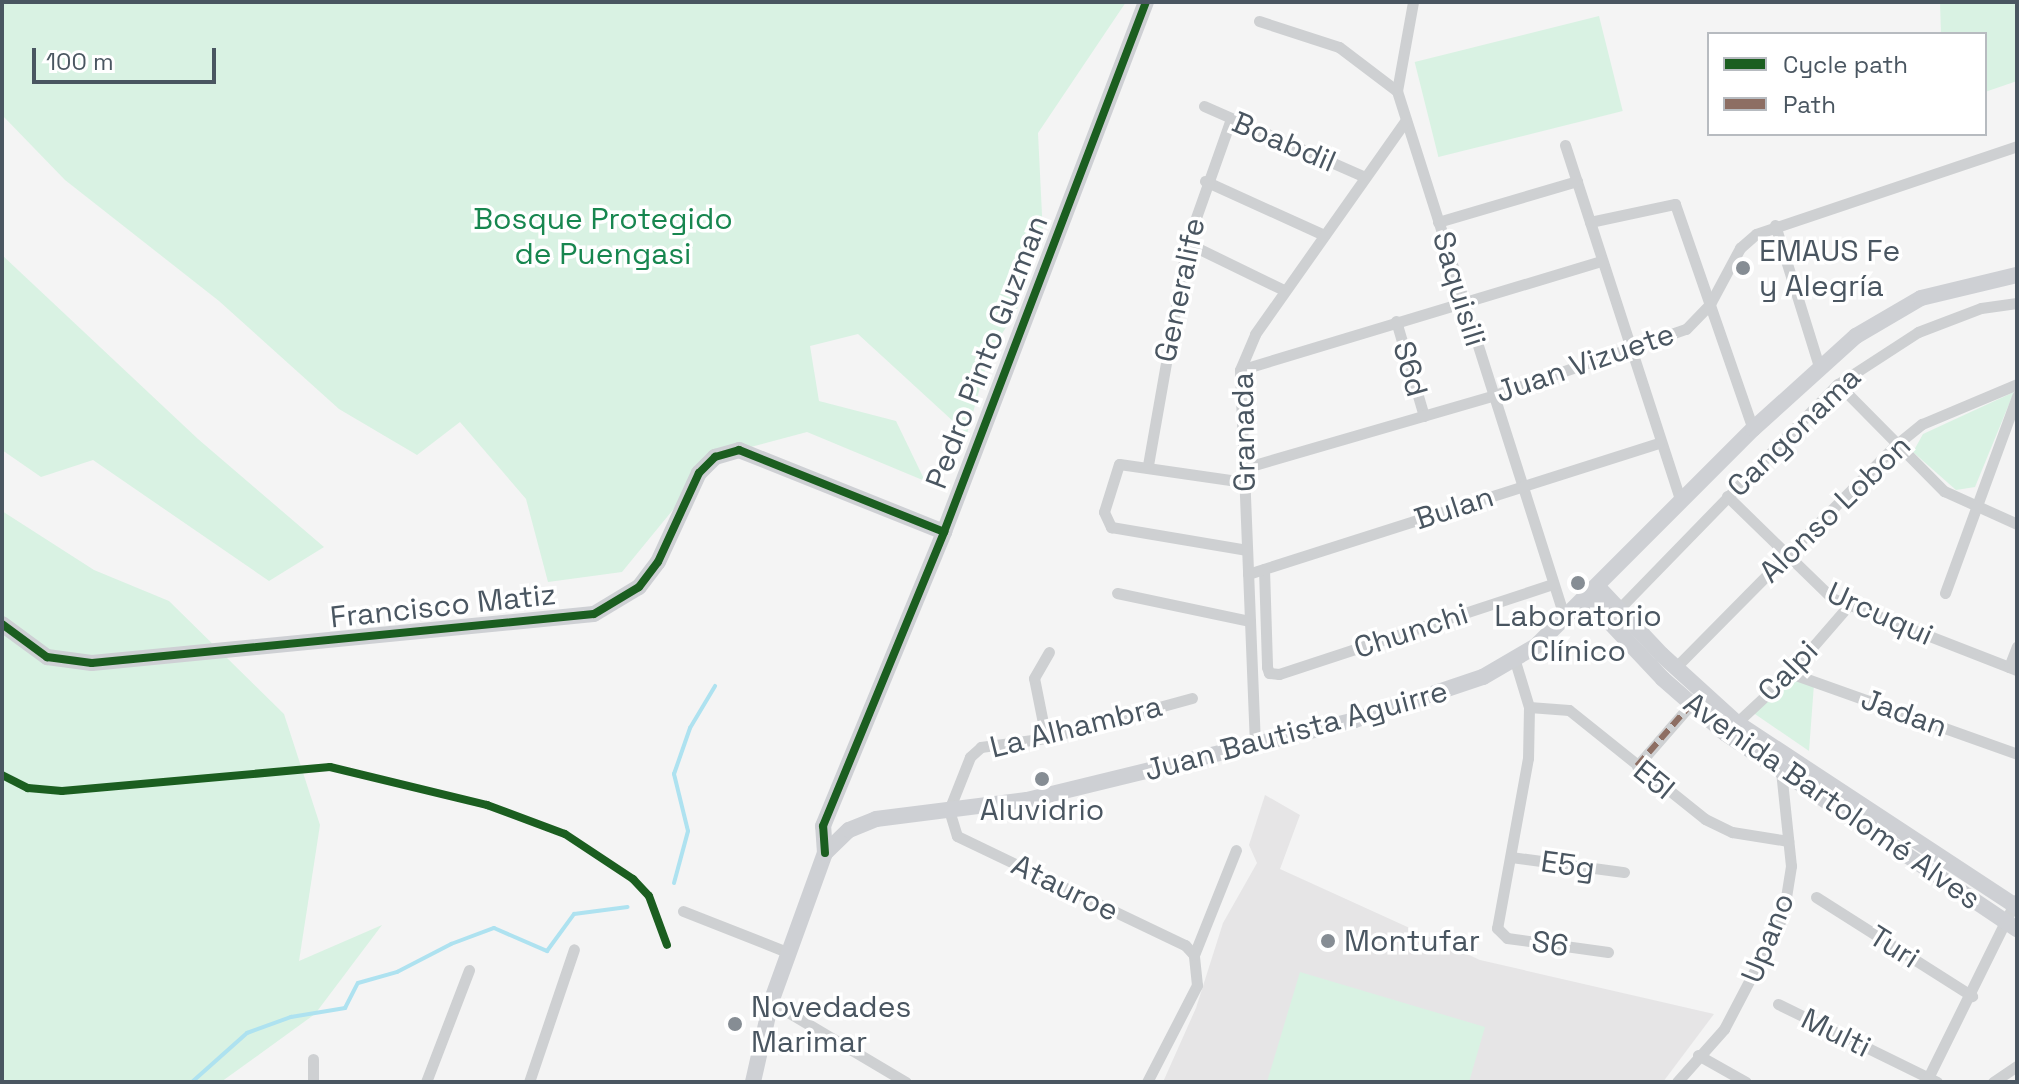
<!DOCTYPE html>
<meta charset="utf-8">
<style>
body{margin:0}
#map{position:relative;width:2019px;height:1084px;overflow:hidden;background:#f4f4f4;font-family:"Space Grotesk",sans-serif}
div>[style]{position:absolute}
.education>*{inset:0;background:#e6e5e6}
.green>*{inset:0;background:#d9f2e3;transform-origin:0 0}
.stream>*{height:4px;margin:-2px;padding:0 2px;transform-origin:2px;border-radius:2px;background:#aee2f0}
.street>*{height:11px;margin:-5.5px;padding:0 5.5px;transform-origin:5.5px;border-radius:5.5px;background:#ced0d2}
.secondary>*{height:16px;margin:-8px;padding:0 8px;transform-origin:8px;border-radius:8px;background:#ced0d4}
.quiet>*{height:6px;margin-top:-3px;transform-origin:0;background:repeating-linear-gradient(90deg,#8d6e63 0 12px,transparent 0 18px)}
.cycleway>*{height:8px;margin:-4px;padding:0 4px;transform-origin:4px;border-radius:4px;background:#1b5e20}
.dots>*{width:22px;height:22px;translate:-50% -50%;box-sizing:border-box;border:4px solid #fff;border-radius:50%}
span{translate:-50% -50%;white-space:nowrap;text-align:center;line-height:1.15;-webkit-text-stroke:7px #fff;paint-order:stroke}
.street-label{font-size:30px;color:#4a5661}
.park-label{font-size:30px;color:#17864f}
.poi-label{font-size:30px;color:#4a5661}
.left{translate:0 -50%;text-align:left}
.frame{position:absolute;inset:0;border:4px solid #4a5661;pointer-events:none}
.legend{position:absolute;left:1707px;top:32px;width:280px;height:104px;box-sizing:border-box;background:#fff;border:2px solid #b7bbc0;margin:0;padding:10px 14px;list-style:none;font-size:24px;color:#4a5661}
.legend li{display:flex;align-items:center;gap:16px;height:40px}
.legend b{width:40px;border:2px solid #b7bbc0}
.scale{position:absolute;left:32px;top:48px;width:184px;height:36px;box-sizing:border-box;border:4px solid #4a5661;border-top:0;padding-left:10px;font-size:24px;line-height:28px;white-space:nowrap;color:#4a5661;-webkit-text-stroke:6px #fff;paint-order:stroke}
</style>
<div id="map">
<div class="education">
<i style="clip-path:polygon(1265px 795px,1300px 815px,1280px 869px,1480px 960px,1714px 1014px,1663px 1082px,1163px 1082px,1196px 1008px,1223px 923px,1257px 863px,1249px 845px)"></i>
</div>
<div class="green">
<i style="clip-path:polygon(2px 2px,1126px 2px,1038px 133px,1043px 235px,1016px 312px,990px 352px,967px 434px,858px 334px,810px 346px,819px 401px,896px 421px,925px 481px,807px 432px,717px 456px,622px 572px,548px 582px,526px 499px,460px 422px,417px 455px,339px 409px,219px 301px,65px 180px,2px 115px)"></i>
<i style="clip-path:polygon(1940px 2px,2017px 2px,2017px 81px,1985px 92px,1985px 34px,1941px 34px)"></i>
<i style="left:1599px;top:16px;width:98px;height:190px;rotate:76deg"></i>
<i style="clip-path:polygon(2px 255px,198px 439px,324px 547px,269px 581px,93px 460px,41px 477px,2px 450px)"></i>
<i style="clip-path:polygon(2014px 392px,1975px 487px,1956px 490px,1913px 452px,1923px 434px)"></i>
<i style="clip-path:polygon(2px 511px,94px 570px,169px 601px,284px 714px,320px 825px,299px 961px,382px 925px,315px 1014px,221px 1082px,2px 1082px)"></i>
<i style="clip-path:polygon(1791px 676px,1814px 684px,1809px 751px,1752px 712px)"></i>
<i style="clip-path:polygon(1300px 972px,1485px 1027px,1469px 1082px,1267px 1082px)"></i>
</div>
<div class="stream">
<i style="left:674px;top:883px;width:54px;rotate:-74.9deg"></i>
<i style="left:688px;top:831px;width:59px;rotate:-103.8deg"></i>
<i style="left:674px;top:774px;width:49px;rotate:-70.8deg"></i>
<i style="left:690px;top:728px;width:49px;rotate:-59.2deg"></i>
<i style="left:192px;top:1082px;width:74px;rotate:-41.7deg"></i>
<i style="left:247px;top:1033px;width:47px;rotate:-20deg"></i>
<i style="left:291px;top:1017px;width:55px;rotate:-9.5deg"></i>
<i style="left:345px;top:1008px;width:28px;rotate:-63deg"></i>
<i style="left:358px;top:983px;width:41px;rotate:-15.8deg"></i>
<i style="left:397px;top:972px;width:61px;rotate:-27.4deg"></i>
<i style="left:451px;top:944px;width:46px;rotate:-20.4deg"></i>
<i style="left:494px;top:928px;width:58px;rotate:23.5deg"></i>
<i style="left:547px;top:951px;width:46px;rotate:-53.9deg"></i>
<i style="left:574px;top:914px;width:54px;rotate:-7.4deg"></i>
</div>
<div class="street">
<i style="left:1413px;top:2px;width:90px;rotate:100.2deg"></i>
<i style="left:1397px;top:91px;width:554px;rotate:72.35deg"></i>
<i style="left:1259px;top:21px;width:84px;rotate:18deg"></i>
<i style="left:1339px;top:47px;width:73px;rotate:37.2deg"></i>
<i style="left:1204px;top:106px;width:176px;rotate:23.8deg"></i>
<i style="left:1565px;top:145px;width:376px;rotate:72deg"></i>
<i style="left:1205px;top:181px;width:131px;rotate:24.4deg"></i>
<i style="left:1438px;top:222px;width:145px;rotate:-16.4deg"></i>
<i style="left:1590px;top:222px;width:87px;rotate:-12deg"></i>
<i style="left:1675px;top:204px;width:238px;rotate:70.9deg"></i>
<i style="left:1775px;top:225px;width:148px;rotate:72.7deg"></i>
<i style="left:1187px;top:243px;width:108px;rotate:25.9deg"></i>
<i style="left:1396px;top:321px;width:99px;rotate:73.6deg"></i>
<i style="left:1240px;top:370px;width:378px;rotate:-16.8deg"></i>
<i style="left:1838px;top:384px;width:151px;rotate:45.3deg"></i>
<i style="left:1944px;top:491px;width:80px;rotate:24.3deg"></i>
<i style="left:1148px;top:465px;width:225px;rotate:-80deg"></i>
<i style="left:1187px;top:243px;width:132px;rotate:-70.5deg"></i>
<i style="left:1244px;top:468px;width:258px;rotate:-16.2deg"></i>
<i style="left:1492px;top:396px;width:205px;rotate:-19.1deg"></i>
<i style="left:1686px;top:329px;width:35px;rotate:-46deg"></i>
<i style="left:1710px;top:304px;width:64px;rotate:-61.8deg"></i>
<i style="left:1740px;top:248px;width:21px;rotate:-41deg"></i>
<i style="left:1756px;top:234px;width:275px;rotate:-18.6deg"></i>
<i style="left:1244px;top:482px;width:126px;rotate:-171.8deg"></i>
<i style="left:1119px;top:464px;width:50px;rotate:107.4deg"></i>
<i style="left:1104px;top:512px;width:17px;rotate:65deg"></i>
<i style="left:1111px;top:527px;width:138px;rotate:9.6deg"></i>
<i style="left:1727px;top:496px;width:146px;rotate:44.2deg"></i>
<i style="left:1832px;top:598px;width:199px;rotate:21.3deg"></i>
<i style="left:1264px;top:569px;width:98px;rotate:88.2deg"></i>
<i style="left:1267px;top:667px;width:6px;rotate:72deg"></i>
<i style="left:1269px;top:673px;width:10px;rotate:6deg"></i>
<i style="left:1279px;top:674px;width:288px;rotate:-18.2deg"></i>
<i style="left:1248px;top:574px;width:431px;rotate:-17.7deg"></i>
<i style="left:1117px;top:593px;width:136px;rotate:11.9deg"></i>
<i style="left:1945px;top:593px;width:210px;rotate:-69.9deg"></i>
<i style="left:1614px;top:614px;width:321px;rotate:-45.8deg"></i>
<i style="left:1838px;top:384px;width:95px;rotate:-33deg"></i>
<i style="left:1918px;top:332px;width:67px;rotate:-20.9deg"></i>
<i style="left:1981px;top:308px;width:36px;rotate:-8deg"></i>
<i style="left:1515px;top:661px;width:48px;rotate:73.1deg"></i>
<i style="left:1529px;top:707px;width:51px;rotate:91.1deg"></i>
<i style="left:1528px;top:758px;width:173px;rotate:100.3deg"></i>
<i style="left:1497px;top:928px;width:14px;rotate:45deg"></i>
<i style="left:1507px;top:938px;width:102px;rotate:7.9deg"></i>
<i style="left:2009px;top:667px;width:22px;rotate:-69deg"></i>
<i style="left:1675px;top:668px;width:315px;rotate:-45.3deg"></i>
<i style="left:1897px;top:444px;width:32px;rotate:-39deg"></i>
<i style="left:1922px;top:424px;width:103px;rotate:-22.8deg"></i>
<i style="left:1790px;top:673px;width:241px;rotate:19.6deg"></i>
<i style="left:1192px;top:698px;width:151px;rotate:164.7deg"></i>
<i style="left:1046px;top:738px;width:66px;rotate:172.1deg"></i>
<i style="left:981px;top:747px;width:15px;rotate:138deg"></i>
<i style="left:970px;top:757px;width:57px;rotate:111.6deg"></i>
<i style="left:949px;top:810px;width:27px;rotate:73deg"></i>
<i style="left:957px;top:836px;width:253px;rotate:25.6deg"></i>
<i style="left:1185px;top:945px;width:13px;rotate:48deg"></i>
<i style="left:1529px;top:707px;width:40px;rotate:4.3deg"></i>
<i style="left:1569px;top:710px;width:174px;rotate:38.7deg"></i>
<i style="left:1705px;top:819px;width:30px;rotate:26deg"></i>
<i style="left:1732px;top:832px;width:57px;rotate:9.1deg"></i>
<i style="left:1732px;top:727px;width:79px;rotate:-43deg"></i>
<i style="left:1790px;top:673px;width:89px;rotate:-49.1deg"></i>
<i style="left:1046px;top:738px;width:61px;rotate:-101.3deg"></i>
<i style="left:1034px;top:678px;width:30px;rotate:-60deg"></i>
<i style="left:1255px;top:745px;width:375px;rotate:-92.3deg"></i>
<i style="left:1240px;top:370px;width:39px;rotate:-67deg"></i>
<i style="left:1255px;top:334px;width:261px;rotate:-54.8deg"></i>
<i style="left:1637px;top:766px;width:82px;rotate:-48.9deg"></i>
<i style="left:1511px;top:857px;width:114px;rotate:7.6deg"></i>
<i style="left:1816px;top:897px;width:185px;rotate:32.4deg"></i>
<i style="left:683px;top:911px;width:112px;rotate:21.5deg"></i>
<i style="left:771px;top:1002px;width:157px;rotate:30.7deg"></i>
<i style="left:1778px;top:1004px;width:177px;rotate:26.1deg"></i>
<i style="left:1698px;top:1055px;width:55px;rotate:29.4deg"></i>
<i style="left:313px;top:1082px;width:23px;rotate:-90deg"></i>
<i style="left:426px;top:1082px;width:120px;rotate:-69deg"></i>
<i style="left:529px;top:1082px;width:140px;rotate:-71.3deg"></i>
<i style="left:1147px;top:1082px;width:109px;rotate:-62.7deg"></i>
<i style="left:1197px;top:985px;width:30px;rotate:-96deg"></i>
<i style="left:1194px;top:955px;width:113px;rotate:-68.2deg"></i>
<i style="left:1677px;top:1082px;width:71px;rotate:-48.4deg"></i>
<i style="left:1724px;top:1029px;width:127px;rotate:-62.4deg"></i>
<i style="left:1783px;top:916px;width:51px;rotate:-80.9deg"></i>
<i style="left:1791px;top:866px;width:96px;rotate:-96deg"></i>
<i style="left:1926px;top:1082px;width:203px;rotate:-63.7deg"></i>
<i style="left:1993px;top:1082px;width:29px;rotate:-34deg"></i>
</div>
<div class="secondary">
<i style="left:1597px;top:586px;width:95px;rotate:46.7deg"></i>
<i style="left:1662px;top:655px;width:101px;rotate:42.2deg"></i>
<i style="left:1737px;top:723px;width:335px;rotate:33.3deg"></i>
<i style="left:1586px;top:597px;width:112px;rotate:46.8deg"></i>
<i style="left:1663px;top:679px;width:82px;rotate:41.1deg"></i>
<i style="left:1725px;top:733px;width:352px;rotate:33.9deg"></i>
<i style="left:2px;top:624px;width:56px;rotate:36.3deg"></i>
<i style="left:47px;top:657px;width:45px;rotate:7.6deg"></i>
<i style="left:92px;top:663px;width:504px;rotate:-5.57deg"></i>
<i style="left:594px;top:614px;width:52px;rotate:-31deg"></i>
<i style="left:639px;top:587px;width:31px;rotate:-53deg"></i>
<i style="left:658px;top:562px;width:98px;rotate:-65.3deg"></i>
<i style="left:699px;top:473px;width:23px;rotate:-45deg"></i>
<i style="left:715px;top:457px;width:25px;rotate:-16deg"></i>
<i style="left:739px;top:450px;width:221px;rotate:21.8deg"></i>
<i style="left:825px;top:853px;width:33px;rotate:-44deg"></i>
<i style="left:849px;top:830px;width:29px;rotate:-22deg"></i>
<i style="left:876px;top:819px;width:152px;rotate:-7.2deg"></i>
<i style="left:1027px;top:800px;width:338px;rotate:-13.7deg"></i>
<i style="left:1355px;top:720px;width:135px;rotate:-18.6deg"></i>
<i style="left:1483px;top:677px;width:61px;rotate:-30.3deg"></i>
<i style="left:1536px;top:646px;width:307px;rotate:-45deg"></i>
<i style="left:1753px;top:429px;width:139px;rotate:-42.1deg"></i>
<i style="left:1856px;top:336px;width:75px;rotate:-30.3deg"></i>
<i style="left:1921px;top:298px;width:99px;rotate:-13.5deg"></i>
<i style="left:753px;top:1082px;width:82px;rotate:-77.3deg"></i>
<i style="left:771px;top:1002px;width:158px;rotate:-70.1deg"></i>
<i style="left:825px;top:853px;width:27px;rotate:-94deg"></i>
<i style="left:823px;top:826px;width:318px;rotate:-67.6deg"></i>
<i style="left:944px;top:532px;width:567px;rotate:-69.14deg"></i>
</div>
<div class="quiet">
<i style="left:1637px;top:766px;width:82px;rotate:-48.9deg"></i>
</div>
<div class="cycleway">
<i style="left:2px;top:624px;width:56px;rotate:36.3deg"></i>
<i style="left:47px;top:657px;width:45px;rotate:7.6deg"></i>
<i style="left:92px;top:663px;width:504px;rotate:-5.57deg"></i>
<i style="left:594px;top:614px;width:52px;rotate:-31deg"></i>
<i style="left:639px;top:587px;width:31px;rotate:-53deg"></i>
<i style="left:658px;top:562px;width:98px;rotate:-65.3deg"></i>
<i style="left:699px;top:473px;width:23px;rotate:-45deg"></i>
<i style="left:715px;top:457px;width:25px;rotate:-16deg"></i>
<i style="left:739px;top:450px;width:221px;rotate:21.8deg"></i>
<i style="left:2px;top:775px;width:29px;rotate:27deg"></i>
<i style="left:28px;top:788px;width:34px;rotate:5deg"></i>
<i style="left:62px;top:791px;width:269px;rotate:-5.1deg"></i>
<i style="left:330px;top:767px;width:162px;rotate:13.6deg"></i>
<i style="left:487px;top:805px;width:83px;rotate:20.4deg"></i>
<i style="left:565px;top:834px;width:82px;rotate:33.5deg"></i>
<i style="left:633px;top:879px;width:23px;rotate:47deg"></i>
<i style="left:649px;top:896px;width:52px;rotate:69.8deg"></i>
<i style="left:825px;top:853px;width:27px;rotate:-94deg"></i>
<i style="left:823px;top:826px;width:318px;rotate:-67.6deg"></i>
<i style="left:944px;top:532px;width:567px;rotate:-69.14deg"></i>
</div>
<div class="dots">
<i style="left:1743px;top:268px;background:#868d94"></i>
<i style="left:1578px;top:583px;background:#868d94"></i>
<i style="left:1042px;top:779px;background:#868d94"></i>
<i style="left:1328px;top:941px;background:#868d94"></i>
<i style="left:735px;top:1024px;background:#868d94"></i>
</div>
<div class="street-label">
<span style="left:1284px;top:142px;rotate:23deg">Boabdil</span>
<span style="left:1459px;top:289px;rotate:73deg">Saquisili</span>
<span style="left:1180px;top:290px;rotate:-78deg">Generalife</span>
<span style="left:987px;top:352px;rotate:-69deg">Pedro Pinto Guzman</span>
<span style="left:1585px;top:363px;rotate:-19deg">Juan Vizuete</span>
<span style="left:1410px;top:369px;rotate:74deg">S6d</span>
<span style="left:1244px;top:432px;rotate:-91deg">Granada</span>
<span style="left:1794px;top:432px;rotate:-44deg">Cangonama</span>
<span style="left:1454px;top:508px;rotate:-18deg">Bulan</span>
<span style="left:1835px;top:509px;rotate:-44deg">Alonso Lobon</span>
<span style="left:443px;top:606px;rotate:-6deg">Francisco Matiz</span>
<span style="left:1880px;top:614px;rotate:24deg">Urcuqui</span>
<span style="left:1411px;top:631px;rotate:-18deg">Chunchi</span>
<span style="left:1788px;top:671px;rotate:-46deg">Calpi</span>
<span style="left:1904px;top:713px;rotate:20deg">Jadan</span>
<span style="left:1076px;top:727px;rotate:-14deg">La Alhambra</span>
<span style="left:1296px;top:731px;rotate:-15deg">Juan Bautista Aguirre</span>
<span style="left:1654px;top:780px;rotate:39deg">E5I</span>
<span style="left:1832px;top:801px;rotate:35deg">Avenida Bartolomé Alves</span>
<span style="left:1568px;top:865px;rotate:8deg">E5g</span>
<span style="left:1065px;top:888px;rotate:26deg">Atauroe</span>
<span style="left:1768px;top:938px;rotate:-68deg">Upano</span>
<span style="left:1550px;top:944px;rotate:8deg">S6</span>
<span style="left:1894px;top:947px;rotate:32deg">Turi</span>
<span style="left:1836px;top:1033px;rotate:26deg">Multi</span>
</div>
<div class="park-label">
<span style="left:603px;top:236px">Bosque Protegido<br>de Puengasi</span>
</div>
<div class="poi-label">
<span class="left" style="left:1759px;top:268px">EMAUS Fe<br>y Alegría</span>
<span style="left:1578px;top:633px">Laboratorio<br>Clínico</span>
<span style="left:1042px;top:810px">Aluvidrio</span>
<span class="left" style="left:1344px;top:941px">Montufar</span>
<span class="left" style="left:751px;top:1024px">Novedades<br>Marimar</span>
</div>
<div class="frame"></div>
<ul class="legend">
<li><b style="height:10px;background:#1b5e20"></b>Cycle path</li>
<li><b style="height:10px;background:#8d6e63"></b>Path</li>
</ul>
<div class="scale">100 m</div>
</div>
